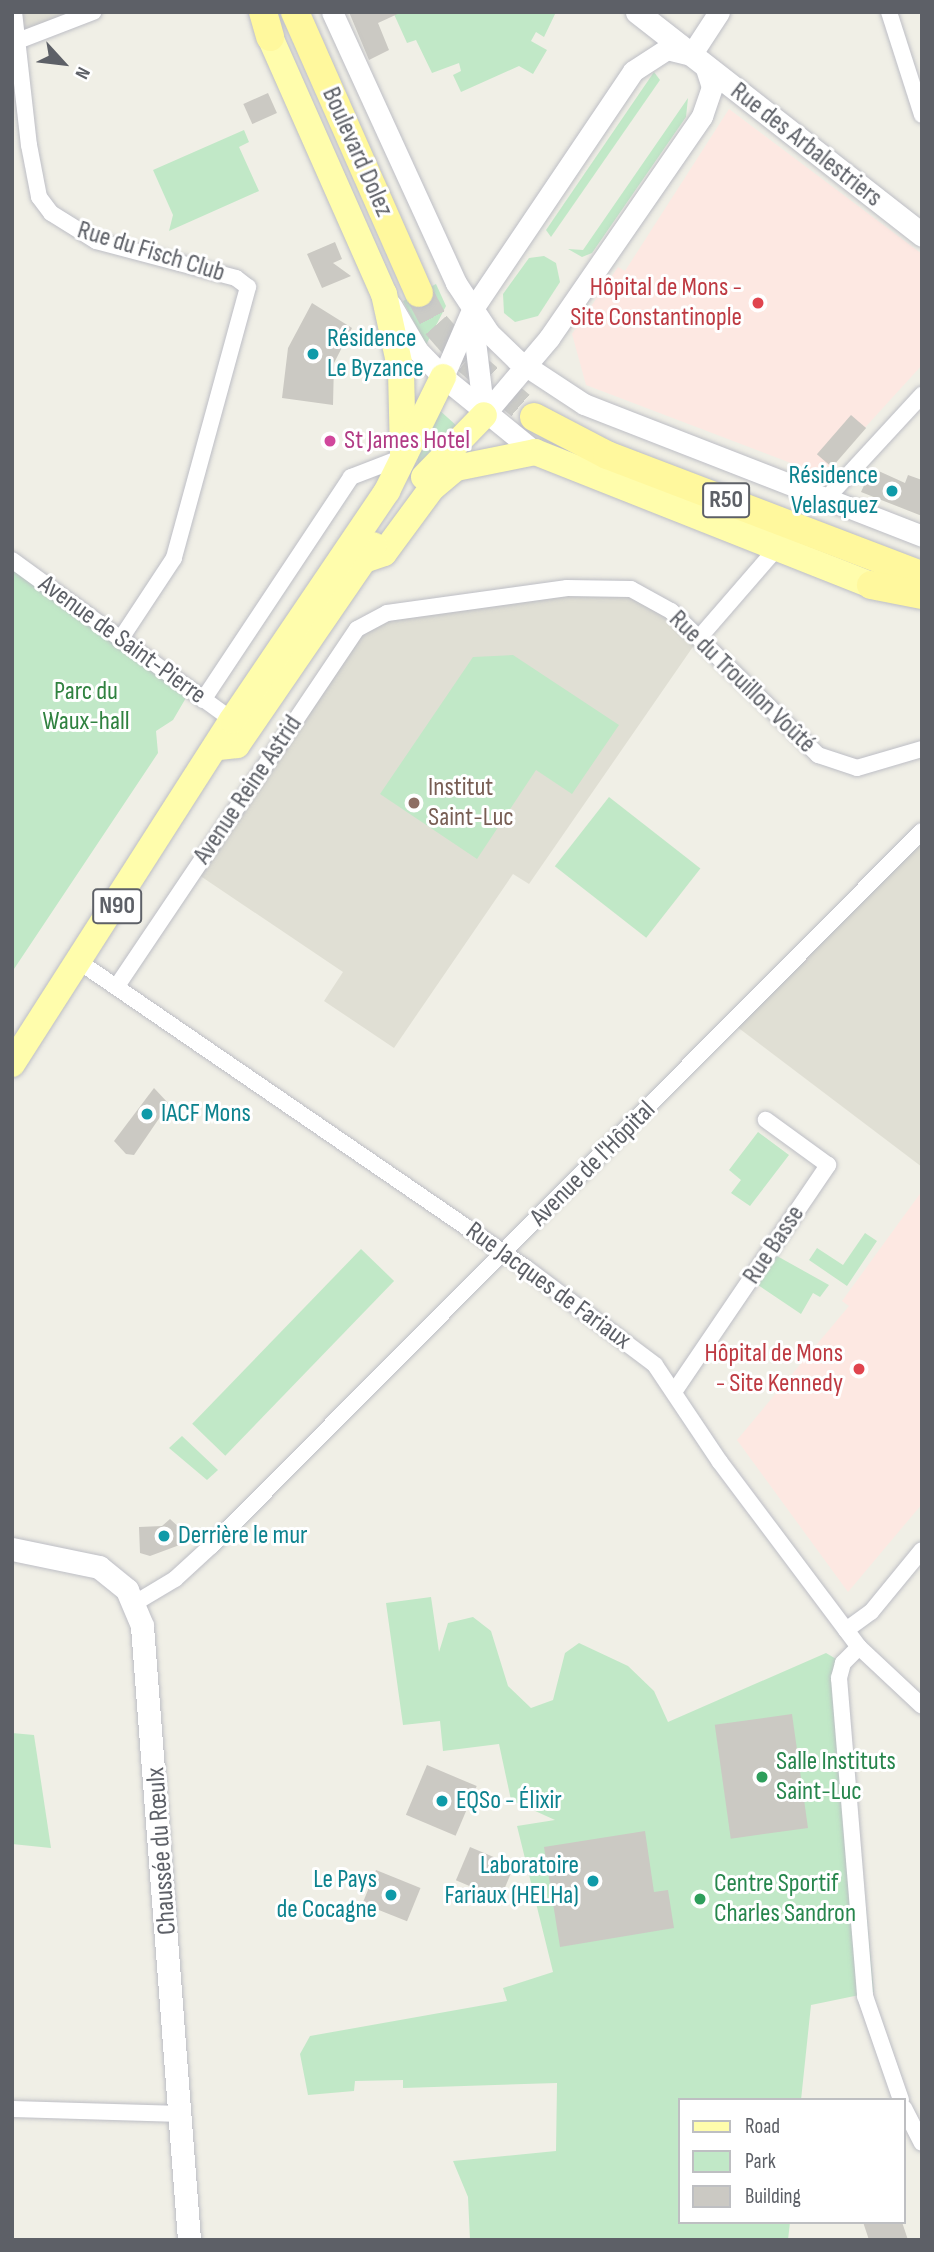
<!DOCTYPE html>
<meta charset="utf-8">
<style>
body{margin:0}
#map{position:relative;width:934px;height:2252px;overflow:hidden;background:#f0efe6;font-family:"Sofia Sans Condensed",sans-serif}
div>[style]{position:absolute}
.education>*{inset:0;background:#e0dfd4}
.medical>*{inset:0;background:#fde8e2}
.green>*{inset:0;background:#c1e8c7;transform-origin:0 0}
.building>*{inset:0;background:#cbc9c3;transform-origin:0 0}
.trunk-tunnel>*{height:28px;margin-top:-14px;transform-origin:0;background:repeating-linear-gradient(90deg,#cbcbc6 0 28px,transparent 0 42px)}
.roads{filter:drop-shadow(0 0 2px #bdbec5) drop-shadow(0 0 2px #bdbec5)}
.minor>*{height:16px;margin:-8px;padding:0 8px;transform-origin:8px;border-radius:8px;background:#fff}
.tertiary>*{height:21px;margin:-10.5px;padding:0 10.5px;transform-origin:10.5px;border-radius:10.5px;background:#fff}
.secondary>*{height:23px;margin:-11.5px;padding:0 11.5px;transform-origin:11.5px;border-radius:11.5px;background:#fff}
.primary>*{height:26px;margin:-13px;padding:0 13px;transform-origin:13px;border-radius:13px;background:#fffdac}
.trunk>*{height:28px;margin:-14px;padding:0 14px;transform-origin:14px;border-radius:14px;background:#fff89d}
.dots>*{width:19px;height:19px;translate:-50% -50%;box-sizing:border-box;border:4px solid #fff;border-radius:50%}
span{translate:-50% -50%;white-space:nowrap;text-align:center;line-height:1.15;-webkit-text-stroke:6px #fff;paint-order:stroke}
.shield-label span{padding:2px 5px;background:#fff;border:2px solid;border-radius:5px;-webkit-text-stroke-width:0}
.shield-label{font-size:24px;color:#5d6067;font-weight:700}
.street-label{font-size:26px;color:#5d6067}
.health-label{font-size:26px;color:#be3a42}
.right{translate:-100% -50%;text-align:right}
.culture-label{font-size:26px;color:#0d838f}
.left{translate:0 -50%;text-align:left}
.hotel-label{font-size:26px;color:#b23c85}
.park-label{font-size:26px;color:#308240}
.education-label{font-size:26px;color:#785e54}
.leisure-label{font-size:26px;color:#27864d}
.frame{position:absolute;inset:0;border:14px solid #5d6067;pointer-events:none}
.legend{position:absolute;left:678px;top:2098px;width:228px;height:126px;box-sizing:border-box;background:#fff;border:2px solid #bebfc2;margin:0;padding:9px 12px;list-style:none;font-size:21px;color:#5d6067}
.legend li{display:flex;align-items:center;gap:14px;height:35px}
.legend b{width:35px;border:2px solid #bebfc2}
.north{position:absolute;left:28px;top:28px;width:70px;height:70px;-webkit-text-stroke:5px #fff;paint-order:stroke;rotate:117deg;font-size:19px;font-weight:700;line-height:28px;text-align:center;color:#5d6067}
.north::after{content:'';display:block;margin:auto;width:24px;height:32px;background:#5d6067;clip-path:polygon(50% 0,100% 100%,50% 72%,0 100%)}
</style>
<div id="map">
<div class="education">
<i style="clip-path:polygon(13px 12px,92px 12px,15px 42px)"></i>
<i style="clip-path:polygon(631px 589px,699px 638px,529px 884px,513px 874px,394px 1048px,324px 1001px,343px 972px,193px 871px,375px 616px)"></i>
<i style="clip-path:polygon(922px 831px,922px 1167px,732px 1023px)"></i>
</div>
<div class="medical">
<i style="clip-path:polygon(729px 109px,922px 254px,922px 365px,830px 466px,809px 470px,586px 385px,572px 334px,618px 267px,625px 271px)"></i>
<i style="clip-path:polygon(922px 1191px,922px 1504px,848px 1592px,737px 1440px,849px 1306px,842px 1301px)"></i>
</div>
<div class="green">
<i style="clip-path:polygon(393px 12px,556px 12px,544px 37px,536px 32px,531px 41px,547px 50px,533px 74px,519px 66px,461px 92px,453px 75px,461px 71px,459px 63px,432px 73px,416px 40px,407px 43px)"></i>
<i style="clip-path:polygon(654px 72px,660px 80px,551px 237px,546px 230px)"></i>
<i style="clip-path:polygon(688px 98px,686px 117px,592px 253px,582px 257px,568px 249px,583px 250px)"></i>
<i style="clip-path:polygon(244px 130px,249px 142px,239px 147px,259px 191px,169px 231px,173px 215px,153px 170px)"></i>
<i style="clip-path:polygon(544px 256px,556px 263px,560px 282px,538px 316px,515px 322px,504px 313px,503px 294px,529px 258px)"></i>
<i style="clip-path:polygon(436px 284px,446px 306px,426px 345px,403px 301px)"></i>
<i style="clip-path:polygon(437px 408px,458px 427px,418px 464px,417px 459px)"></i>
<i style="clip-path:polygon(12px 560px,190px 691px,173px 720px,156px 731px,158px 753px,12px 972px)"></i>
<i style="clip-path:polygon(513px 655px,619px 725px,572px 794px,536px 770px,477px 859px,380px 794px,473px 657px)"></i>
<i style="left:609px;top:797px;width:116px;height:88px;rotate:38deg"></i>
<i style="clip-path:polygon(758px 1132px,789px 1155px,750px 1206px,731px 1193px,741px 1180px,729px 1170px)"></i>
<i style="clip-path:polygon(865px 1233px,877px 1241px,847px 1286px,809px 1260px,817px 1248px,843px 1265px)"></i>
<i style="left:361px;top:1249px;width:46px;height:243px;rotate:44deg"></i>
<i style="clip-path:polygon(777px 1256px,829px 1285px,820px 1297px,813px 1293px,801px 1314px,758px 1285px)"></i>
<i style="clip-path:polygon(182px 1436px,218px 1470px,207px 1480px,169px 1448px)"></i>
<i style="clip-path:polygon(431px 1597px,439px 1652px,448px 1623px,473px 1617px,491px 1631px,508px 1686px,531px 1708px,553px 1700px,565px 1653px,579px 1643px,628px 1666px,654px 1691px,668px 1722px,826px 1653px,843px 1663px,874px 1992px,811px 2005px,801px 2100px,680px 2100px,680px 2222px,790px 2222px,788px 2240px,470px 2240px,468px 2197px,453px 2161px,556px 2151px,557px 2083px,403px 2088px,403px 2080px,355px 2081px,354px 2091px,308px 2095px,300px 2054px,310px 2036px,507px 2001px,503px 1988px,553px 1972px,517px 1826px,555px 1820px,511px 1800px,499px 1744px,443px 1751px,440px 1721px,403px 1725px,386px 1603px)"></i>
<i style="clip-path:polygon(12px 1733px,34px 1735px,51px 1848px,12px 1844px)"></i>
</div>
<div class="building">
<i style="clip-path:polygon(349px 12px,402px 12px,378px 23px,389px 50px,369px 60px)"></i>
<i style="left:268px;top:93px;width:22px;height:27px;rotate:66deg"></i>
<i style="clip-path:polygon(335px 242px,342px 259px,333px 263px,351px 276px,322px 288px,307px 254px)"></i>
<i style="clip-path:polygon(312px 303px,352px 328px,334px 363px,333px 405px,282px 398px,288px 348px)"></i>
<i style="left:851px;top:415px;width:20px;height:52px;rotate:41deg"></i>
<i style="clip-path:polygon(872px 468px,905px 483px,908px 475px,922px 480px,922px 516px,861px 492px)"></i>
<i style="clip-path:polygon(154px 1088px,169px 1104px,134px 1155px,126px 1154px,114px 1141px)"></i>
<i style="clip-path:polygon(170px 1519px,193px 1540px,150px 1556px,140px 1553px,139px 1527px,162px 1526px)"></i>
<i style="left:792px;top:1714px;width:115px;height:78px;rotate:82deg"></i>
<i style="left:427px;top:1765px;width:54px;height:54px;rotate:23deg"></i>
<i style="clip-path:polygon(645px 1831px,654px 1892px,668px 1890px,674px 1928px,560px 1947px,544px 1847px)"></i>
<i style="left:470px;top:1847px;width:48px;height:36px;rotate:23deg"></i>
<i style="left:376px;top:1870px;width:48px;height:36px;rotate:22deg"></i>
<i style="clip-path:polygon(863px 2222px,902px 2222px,908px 2240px,869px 2240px)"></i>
</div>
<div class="trunk-tunnel">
<i style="left:419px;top:293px;width:36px;rotate:62deg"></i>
<i style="left:436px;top:325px;width:47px;rotate:48.5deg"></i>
<i style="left:467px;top:360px;width:88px;rotate:40.4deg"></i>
</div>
<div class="roads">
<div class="minor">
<i style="left:14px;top:12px;width:134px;rotate:83.6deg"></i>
<i style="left:29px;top:145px;width:53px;rotate:79.1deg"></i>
<i style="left:39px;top:197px;width:20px;rotate:53deg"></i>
<i style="left:51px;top:213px;width:53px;rotate:31.9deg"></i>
<i style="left:96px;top:241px;width:145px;rotate:14.8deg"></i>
<i style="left:236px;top:278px;width:15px;rotate:37deg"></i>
<i style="left:248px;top:287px;width:281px;rotate:105.3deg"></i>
<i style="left:174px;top:558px;width:98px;rotate:123.4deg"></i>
<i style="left:889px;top:12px;width:108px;rotate:72.2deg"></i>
<i style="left:15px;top:42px;width:84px;rotate:-21deg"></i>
<i style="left:826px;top:499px;width:142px;rotate:-47.3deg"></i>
<i style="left:12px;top:560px;width:272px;rotate:36deg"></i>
<i style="left:699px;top:638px;width:118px;rotate:-49.1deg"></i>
<i style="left:203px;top:700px;width:268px;rotate:-56.4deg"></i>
<i style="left:351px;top:477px;width:56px;rotate:-21deg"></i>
<i style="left:81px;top:963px;width:539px;rotate:34.43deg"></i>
<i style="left:526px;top:1268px;width:161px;rotate:36.9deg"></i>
<i style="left:655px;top:1365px;width:117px;rotate:56.2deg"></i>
<i style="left:720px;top:1462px;width:231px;rotate:53.1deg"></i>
<i style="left:859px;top:1647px;width:86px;rotate:43.1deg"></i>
<i style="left:117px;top:986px;width:430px;rotate:-56.1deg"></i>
<i style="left:357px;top:629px;width:34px;rotate:-28deg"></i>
<i style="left:387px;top:613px;width:182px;rotate:-7.9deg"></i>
<i style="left:567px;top:588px;width:64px;rotate:0.9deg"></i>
<i style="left:631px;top:589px;width:46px;rotate:28.8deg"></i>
<i style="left:671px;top:611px;width:206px;rotate:44.4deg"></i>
<i style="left:818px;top:755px;width:41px;rotate:18.4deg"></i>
<i style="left:857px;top:768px;width:68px;rotate:-16.3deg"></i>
<i style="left:676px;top:1389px;width:271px;rotate:-55.8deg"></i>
<i style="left:828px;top:1165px;width:77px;rotate:-144deg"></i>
<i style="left:135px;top:1603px;width:47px;rotate:-31deg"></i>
<i style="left:175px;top:1579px;width:49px;rotate:-42.5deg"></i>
<i style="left:211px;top:1546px;width:1008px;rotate:-45.16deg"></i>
<i style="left:846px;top:1630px;width:31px;rotate:-36deg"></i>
<i style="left:871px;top:1612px;width:80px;rotate:-50.6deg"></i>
<i style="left:859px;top:1647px;width:23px;rotate:135deg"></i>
<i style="left:843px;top:1663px;width:16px;rotate:105deg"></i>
<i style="left:839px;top:1678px;width:319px;rotate:85.3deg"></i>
<i style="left:865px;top:1996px;width:110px;rotate:70.9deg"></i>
<i style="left:904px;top:2108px;width:39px;rotate:63deg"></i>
<i style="left:12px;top:2109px;width:170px;rotate:1.7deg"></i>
</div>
<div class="tertiary">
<i style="left:332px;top:12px;width:298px;rotate:65.4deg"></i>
<i style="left:456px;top:283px;width:60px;rotate:56.6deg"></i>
<i style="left:489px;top:333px;width:39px;rotate:44deg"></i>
<i style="left:517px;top:360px;width:80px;rotate:33.3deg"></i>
<i style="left:584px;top:404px;width:363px;rotate:21.3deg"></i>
<i style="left:391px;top:305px;width:53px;rotate:59.6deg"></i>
<i style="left:418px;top:351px;width:36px;rotate:46deg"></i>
<i style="left:443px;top:377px;width:119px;rotate:39.2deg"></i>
<i style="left:472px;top:316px;width:100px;rotate:83.1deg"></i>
<i style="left:443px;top:377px;width:73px;rotate:-66.6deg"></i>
<i style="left:472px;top:310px;width:288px;rotate:-56deg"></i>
<i style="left:633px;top:71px;width:40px;rotate:-32.9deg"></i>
<i style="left:667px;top:49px;width:25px;rotate:14deg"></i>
<i style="left:691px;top:55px;width:51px;rotate:-56.9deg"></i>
<i style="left:484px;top:415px;width:101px;rotate:-49.8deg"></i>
<i style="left:549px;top:338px;width:270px;rotate:-55.4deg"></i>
<i style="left:702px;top:116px;width:31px;rotate:-71deg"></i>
<i style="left:712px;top:87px;width:22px;rotate:-108deg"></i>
</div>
<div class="secondary">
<i style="left:637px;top:12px;width:362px;rotate:38deg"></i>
<i style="left:12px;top:1549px;width:89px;rotate:11.7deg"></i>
<i style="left:99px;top:1567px;width:36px;rotate:39deg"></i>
<i style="left:127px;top:1590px;width:39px;rotate:67deg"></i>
<i style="left:142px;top:1626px;width:616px;rotate:85.62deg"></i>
</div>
<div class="primary">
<i style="left:270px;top:37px;width:281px;rotate:66.1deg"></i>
<i style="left:384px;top:294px;width:79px;rotate:77.6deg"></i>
<i style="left:401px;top:371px;width:82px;rotate:88.6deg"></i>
<i style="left:424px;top:477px;width:86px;rotate:-45.9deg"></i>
<i style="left:364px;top:560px;width:21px;rotate:-19deg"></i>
<i style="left:384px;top:553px;width:81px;rotate:-53.6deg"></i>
<i style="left:432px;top:488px;width:31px;rotate:-40deg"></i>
<i style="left:456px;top:468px;width:81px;rotate:-11.4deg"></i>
<i style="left:535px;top:452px;width:361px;rotate:21.6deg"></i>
<i style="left:219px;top:747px;width:18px;rotate:-6deg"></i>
<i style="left:237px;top:745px;width:242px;rotate:-55.6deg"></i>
<i style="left:12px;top:1064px;width:408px;rotate:-57.4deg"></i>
<i style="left:232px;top:720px;width:277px;rotate:-55.9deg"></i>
<i style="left:387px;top:491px;width:127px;rotate:-63.8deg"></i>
</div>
<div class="trunk">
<i style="left:263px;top:12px;width:26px;rotate:74deg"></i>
<i style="left:295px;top:12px;width:307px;rotate:66.2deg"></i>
<i style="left:534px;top:417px;width:82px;rotate:27.5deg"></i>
<i style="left:607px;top:455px;width:337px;rotate:20.9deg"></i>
<i style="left:871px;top:585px;width:52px;rotate:11.1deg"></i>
</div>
</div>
<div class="dots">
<i style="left:758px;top:303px;background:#e0444e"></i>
<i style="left:313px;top:354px;background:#0f9aa8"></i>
<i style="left:330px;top:441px;background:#d1479c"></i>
<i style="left:892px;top:491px;background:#0f9aa8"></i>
<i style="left:414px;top:803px;background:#8d6e63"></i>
<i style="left:147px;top:1114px;background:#0f9aa8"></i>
<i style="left:859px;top:1369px;background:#e0444e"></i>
<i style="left:164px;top:1536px;background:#0f9aa8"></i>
<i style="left:762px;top:1777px;background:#2e9e5b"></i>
<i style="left:442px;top:1801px;background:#0f9aa8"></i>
<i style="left:593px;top:1881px;background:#0f9aa8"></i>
<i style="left:391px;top:1895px;background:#0f9aa8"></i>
<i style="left:700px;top:1899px;background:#2e9e5b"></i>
</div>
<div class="shield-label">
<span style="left:726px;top:500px">R50</span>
<span style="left:117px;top:906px">N90</span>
</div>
<div class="street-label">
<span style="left:806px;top:145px;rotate:38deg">Rue des Arbalestriers</span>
<span style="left:357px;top:152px;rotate:66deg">Boulevard Dolez</span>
<span style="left:151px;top:252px;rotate:17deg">Rue du Fisch Club</span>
<span style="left:122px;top:640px;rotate:36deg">Avenue de Saint-Pierre</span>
<span style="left:742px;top:682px;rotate:44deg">Rue du Trouillon Voûté</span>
<span style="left:248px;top:790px;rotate:-56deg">Avenue Reine Astrid</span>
<span style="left:593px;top:1164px;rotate:-45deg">Avenue de l'Hôpital</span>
<span style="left:774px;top:1245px;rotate:-56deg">Rue Basse</span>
<span style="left:548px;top:1286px;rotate:36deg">Rue Jacques de Fariaux</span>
<span style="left:162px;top:1851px;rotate:-94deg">Chaussée du Rœulx</span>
</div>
<div class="health-label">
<span class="right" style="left:742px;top:303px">Hôpital de Mons -<br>Site Constantinople</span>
<span class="right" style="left:843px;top:1369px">Hôpital de Mons<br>- Site Kennedy</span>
</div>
<div class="culture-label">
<span class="left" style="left:327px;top:354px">Résidence<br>Le Byzance</span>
<span class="right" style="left:878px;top:491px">Résidence<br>Velasquez</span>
<span class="left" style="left:161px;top:1114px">IACF Mons</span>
<span class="left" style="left:178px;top:1536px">Derrière le mur</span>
<span class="left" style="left:456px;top:1801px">EQSo - Élixir</span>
<span class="right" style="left:579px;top:1881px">Laboratoire<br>Fariaux (HELHa)</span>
<span class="right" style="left:377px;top:1895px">Le Pays<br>de Cocagne</span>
</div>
<div class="hotel-label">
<span class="left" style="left:344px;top:441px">St James Hotel</span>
</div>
<div class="park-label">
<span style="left:86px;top:707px">Parc du<br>Waux-hall</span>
</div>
<div class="education-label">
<span class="left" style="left:428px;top:803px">Institut<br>Saint-Luc</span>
</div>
<div class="leisure-label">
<span class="left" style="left:776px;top:1777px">Salle Instituts<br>Saint-Luc</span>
<span class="left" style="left:714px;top:1899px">Centre Sportif<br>Charles Sandron</span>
</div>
<div class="frame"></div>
<ul class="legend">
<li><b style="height:9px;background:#fffdac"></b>Road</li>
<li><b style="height:19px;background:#c1e8c7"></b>Park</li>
<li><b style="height:19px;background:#cbc9c3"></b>Building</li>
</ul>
<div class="north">N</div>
</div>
